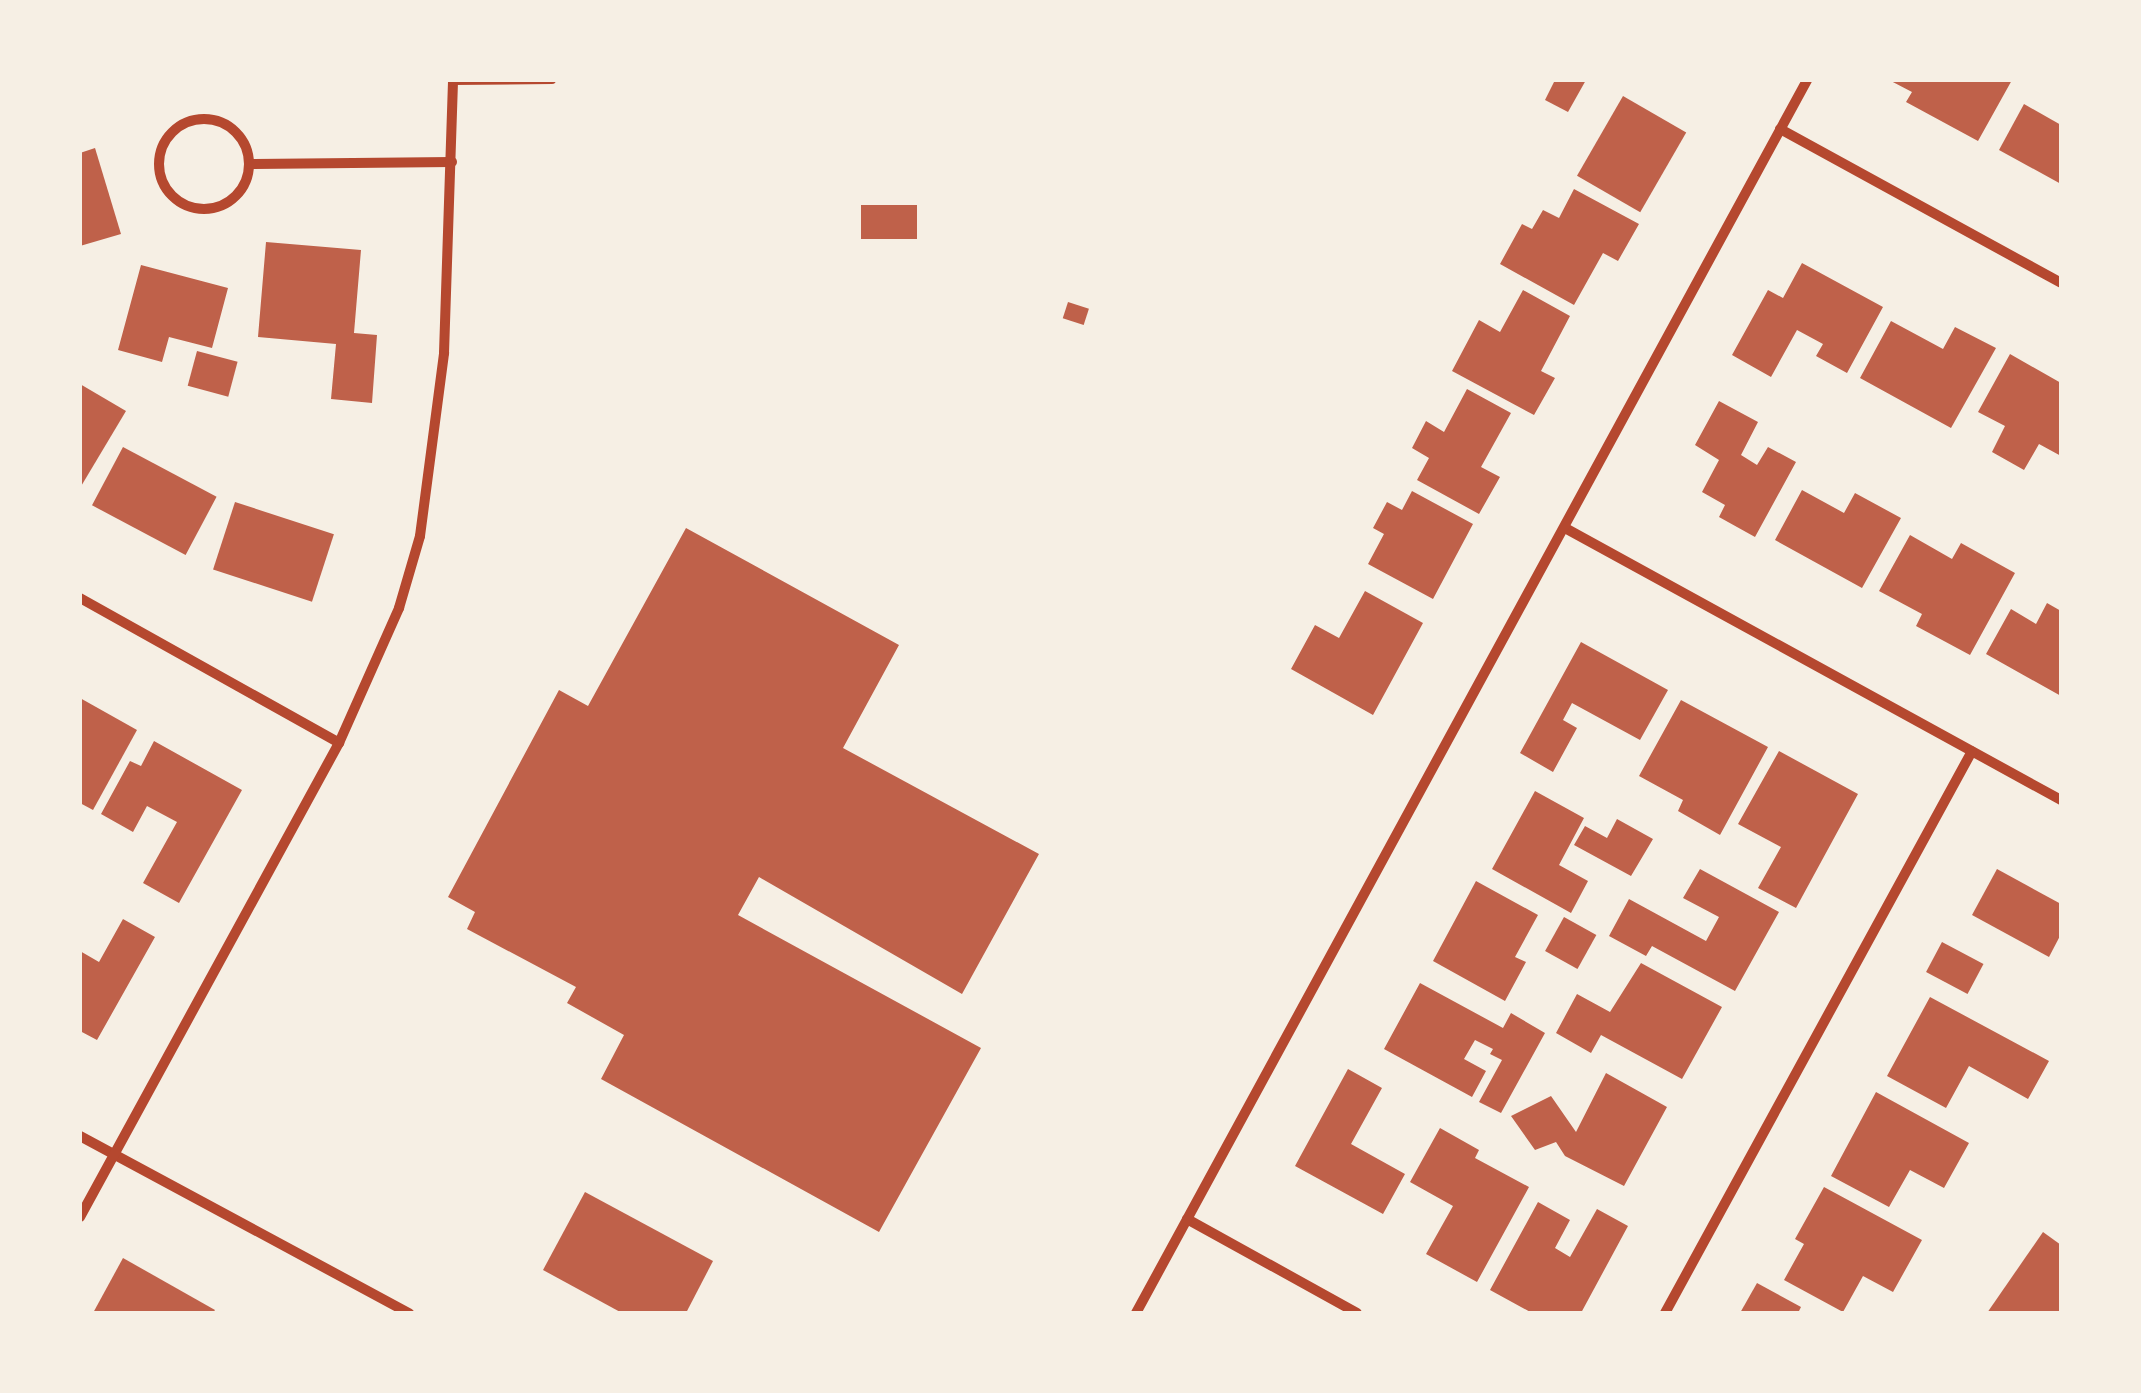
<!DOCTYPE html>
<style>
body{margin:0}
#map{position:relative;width:2141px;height:1393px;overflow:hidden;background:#f6efe4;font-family:Barlow,sans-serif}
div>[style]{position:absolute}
.building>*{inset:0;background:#bf614a;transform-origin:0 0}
.service>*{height:8px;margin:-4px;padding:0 4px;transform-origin:4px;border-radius:4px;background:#b5482f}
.minor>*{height:10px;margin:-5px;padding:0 5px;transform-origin:5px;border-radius:5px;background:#b5482f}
.minor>.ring{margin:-5px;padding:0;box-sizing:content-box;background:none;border:10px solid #b5482f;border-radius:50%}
span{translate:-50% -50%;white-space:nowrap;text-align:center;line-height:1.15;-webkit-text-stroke:8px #f6efe4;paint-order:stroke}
.frame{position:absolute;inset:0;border:82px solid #f6efe4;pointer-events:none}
</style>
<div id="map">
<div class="building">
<i style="clip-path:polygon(1555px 80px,1586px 80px,1568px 112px,1545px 100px)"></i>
<i style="clip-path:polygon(1889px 80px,2012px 80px,1978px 141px,1906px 102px,1912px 92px)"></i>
<i style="left:1623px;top:96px;width:73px;height:92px;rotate:30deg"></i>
<i style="clip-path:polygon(2024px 104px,2061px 125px,2061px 184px,1999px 150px)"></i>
<i style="clip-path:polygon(95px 148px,121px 234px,80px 246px,80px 153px)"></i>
<i style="clip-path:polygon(1574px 189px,1639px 224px,1618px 261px,1603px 253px,1574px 305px,1500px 264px,1522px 224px,1532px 229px,1543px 210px,1559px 218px)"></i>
<i style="left:861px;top:205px;width:56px;height:34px"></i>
<i style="clip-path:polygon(266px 242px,361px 250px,354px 333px,377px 335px,372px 403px,331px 399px,336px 344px,258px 337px)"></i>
<i style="clip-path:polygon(1802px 263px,1883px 307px,1847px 373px,1816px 356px,1823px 344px,1797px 330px,1771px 377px,1732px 355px,1768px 290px,1783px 298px)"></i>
<i style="clip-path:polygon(141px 265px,228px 288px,212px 348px,169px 337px,162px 362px,118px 350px)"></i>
<i style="clip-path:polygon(1523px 290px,1570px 316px,1541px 371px,1555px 378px,1534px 415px,1452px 371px,1479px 320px,1500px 332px)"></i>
<i style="left:1068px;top:302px;width:22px;height:17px;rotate:18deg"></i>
<i style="clip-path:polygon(1891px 321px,1943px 349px,1955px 327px,1996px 348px,1951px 428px,1860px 378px)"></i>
<i style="left:197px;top:351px;width:42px;height:36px;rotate:15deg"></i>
<i style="clip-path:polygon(2010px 354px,2061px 383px,2061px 456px,2039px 444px,2024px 470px,1992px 452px,2005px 426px,1978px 412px)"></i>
<i style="clip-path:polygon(80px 384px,126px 411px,80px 488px)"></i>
<i style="clip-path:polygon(1467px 389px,1511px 413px,1481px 467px,1500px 477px,1479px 514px,1417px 480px,1429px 458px,1412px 448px,1426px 421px,1444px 432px)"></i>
<i style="clip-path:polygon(1719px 401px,1758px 422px,1741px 455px,1757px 465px,1768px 447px,1796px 462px,1755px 537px,1719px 517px,1725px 505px,1702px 492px,1719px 460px,1695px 445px)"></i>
<i style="left:123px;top:447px;width:106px;height:66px;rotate:28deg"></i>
<i style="clip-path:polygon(1802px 490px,1844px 513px,1855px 493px,1901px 518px,1862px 588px,1775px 540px)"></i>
<i style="clip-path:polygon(1412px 491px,1473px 524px,1433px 599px,1368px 564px,1384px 534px,1373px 528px,1387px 502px,1402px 510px)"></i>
<i style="left:235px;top:502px;width:104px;height:71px;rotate:18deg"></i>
<i style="clip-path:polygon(686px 528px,899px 645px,843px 748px,1039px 854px,962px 994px,759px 877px,738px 915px,981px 1048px,879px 1232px,601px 1079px,624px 1035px,567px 1003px,576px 987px,467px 929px,475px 912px,448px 897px,559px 690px,588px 706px)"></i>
<i style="clip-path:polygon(1910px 535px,1952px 559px,1961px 543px,2015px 573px,1970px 655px,1916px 626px,1922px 614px,1879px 591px)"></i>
<i style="clip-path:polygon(1365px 591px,1423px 623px,1373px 715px,1291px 669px,1315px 625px,1339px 638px)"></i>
<i style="clip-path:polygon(2047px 603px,2061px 611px,2061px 696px,1986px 654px,2011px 609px,2036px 624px)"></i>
<i style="clip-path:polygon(1581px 642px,1668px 690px,1640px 740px,1572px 703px,1563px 720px,1577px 728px,1553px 772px,1520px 753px)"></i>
<i style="clip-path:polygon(80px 698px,137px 730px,93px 810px,80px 803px)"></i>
<i style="clip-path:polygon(1681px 700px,1768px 747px,1720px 835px,1678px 811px,1683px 800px,1639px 776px)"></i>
<i style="clip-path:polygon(154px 741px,242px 790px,179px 903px,143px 883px,177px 822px,147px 806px,133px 832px,101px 814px,130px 761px,141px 766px)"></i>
<i style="clip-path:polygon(1779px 751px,1858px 794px,1796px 908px,1758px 888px,1781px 847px,1738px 824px)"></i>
<i style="clip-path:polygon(1535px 791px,1584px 818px,1559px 865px,1588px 881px,1571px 913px,1492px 869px)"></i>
<i style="clip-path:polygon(1617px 819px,1653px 839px,1631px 876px,1574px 845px,1585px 826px,1607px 838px)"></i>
<i style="clip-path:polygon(1700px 869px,1779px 912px,1735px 991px,1652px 946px,1646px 956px,1609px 936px,1629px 899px,1706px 941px,1719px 917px,1683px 898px)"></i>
<i style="clip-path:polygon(1997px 869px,2061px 904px,2061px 934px,2049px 957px,1972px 915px)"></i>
<i style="clip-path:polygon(1476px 881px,1538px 915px,1515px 957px,1526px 962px,1505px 1001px,1433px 961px)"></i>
<i style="left:1564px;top:917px;width:37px;height:39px;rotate:29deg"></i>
<i style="clip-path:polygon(123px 919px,155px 937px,97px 1040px,80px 1031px,80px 951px,99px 962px)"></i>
<i style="left:1942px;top:942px;width:47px;height:34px;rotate:28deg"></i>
<i style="clip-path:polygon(1641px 963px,1722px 1007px,1682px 1079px,1601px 1035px,1591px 1053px,1556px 1033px,1577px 994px,1610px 1012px)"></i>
<i style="clip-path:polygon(1420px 983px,1503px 1028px,1511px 1013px,1545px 1033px,1501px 1113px,1479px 1102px,1502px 1060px,1490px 1054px,1493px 1049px,1475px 1040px,1464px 1059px,1486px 1071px,1472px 1097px,1384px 1049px)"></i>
<i style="clip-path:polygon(1930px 997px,2049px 1061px,2028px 1099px,1969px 1066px,1946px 1108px,1887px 1076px)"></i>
<i style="clip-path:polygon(1348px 1069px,1382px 1088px,1351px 1144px,1405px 1174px,1383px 1214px,1295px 1166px)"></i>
<i style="clip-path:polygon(1606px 1073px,1667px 1107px,1624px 1186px,1565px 1156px,1556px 1142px,1535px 1150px,1511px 1116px,1551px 1096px,1576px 1132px)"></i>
<i style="clip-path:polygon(1876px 1092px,1969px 1143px,1944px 1188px,1910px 1170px,1889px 1207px,1831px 1176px)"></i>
<i style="clip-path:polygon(1440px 1128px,1479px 1150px,1475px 1158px,1529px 1187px,1477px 1282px,1426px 1254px,1453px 1206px,1410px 1182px)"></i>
<i style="clip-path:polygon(1824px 1187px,1922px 1240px,1893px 1292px,1863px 1276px,1843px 1312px,1784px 1280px,1804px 1244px,1795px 1239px)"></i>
<i style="clip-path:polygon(585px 1192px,713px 1261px,686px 1313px,622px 1313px,543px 1270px)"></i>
<i style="clip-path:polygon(1538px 1202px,1570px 1220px,1555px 1248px,1570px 1257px,1597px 1209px,1628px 1226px,1581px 1313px,1532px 1313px,1490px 1290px)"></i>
<i style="clip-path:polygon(2043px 1232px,2061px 1245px,2061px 1313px,1987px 1313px)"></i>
<i style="clip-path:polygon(123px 1258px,215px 1310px,213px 1313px,93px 1313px)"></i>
<i style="clip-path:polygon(1757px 1283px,1801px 1307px,1798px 1313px,1740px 1313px)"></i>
</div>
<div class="service">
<i style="left:453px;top:81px;width:99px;rotate:-0.6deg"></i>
</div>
<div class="minor">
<i class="ring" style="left:159px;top:119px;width:80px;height:80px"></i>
<i style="left:1780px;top:129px;width:320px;rotate:28.7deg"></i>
<i style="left:250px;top:164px;width:202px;rotate:-0.6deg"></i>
<i style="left:1565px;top:528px;width:566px;rotate:28.74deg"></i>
<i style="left:80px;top:598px;width:297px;rotate:29.2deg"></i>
<i style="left:80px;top:1136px;width:374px;rotate:28.3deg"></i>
<i style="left:80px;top:1217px;width:540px;rotate:-61.35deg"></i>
<i style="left:339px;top:743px;width:148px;rotate:-66deg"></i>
<i style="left:399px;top:608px;width:75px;rotate:-73.7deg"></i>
<i style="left:420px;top:536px;width:185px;rotate:-82.5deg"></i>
<i style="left:444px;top:353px;width:273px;rotate:-88.1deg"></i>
<i style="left:1187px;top:1219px;width:194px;rotate:28.9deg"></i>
<i style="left:1136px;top:1313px;width:1404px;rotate:-61.44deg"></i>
<i style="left:1665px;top:1313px;width:640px;rotate:-61.35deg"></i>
</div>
<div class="frame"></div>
</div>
